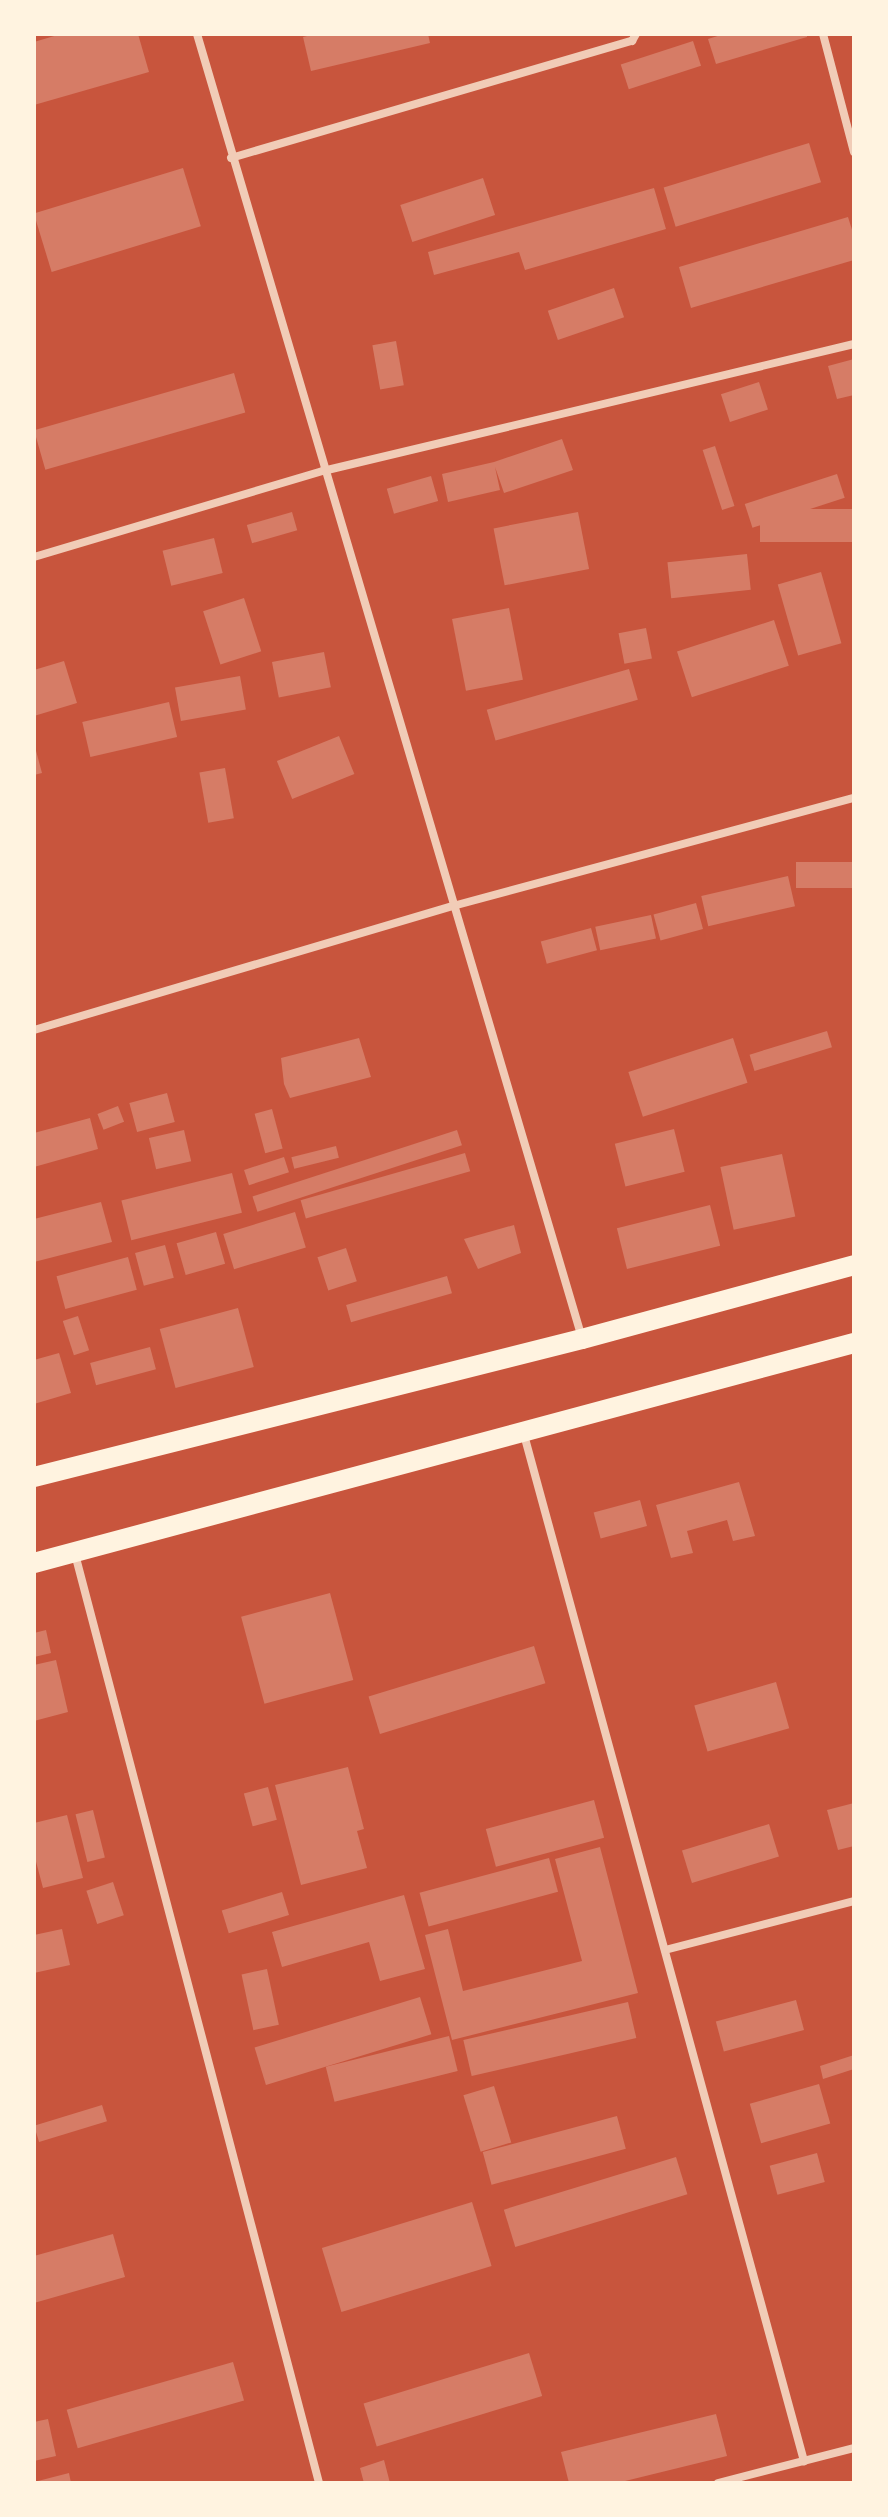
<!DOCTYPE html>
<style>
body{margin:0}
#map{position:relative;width:888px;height:2517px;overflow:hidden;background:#c8553d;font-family:Raleway,sans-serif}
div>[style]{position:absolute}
.building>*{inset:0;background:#d67c66;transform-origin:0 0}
.minor>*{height:8px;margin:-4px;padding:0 4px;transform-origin:4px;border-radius:4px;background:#f1ccb7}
.primary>*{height:20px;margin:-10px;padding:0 10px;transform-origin:10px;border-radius:10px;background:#fff3e0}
span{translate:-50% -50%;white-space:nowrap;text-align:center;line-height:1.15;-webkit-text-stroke:7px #fff3e0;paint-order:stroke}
.frame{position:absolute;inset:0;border:36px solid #fff3e0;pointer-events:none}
</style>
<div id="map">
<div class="building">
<i style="clip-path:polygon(61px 34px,138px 34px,149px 72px,34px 105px,34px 42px)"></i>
<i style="clip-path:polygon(315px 34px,428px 34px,430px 43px,311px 71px,303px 37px)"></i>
<i style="clip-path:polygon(724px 34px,807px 34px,807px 37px,716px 64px,708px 39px)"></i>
<i style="left:693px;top:41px;width:26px;height:76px;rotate:72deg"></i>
<i style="left:809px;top:143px;width:41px;height:152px;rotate:73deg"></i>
<i style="left:183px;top:168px;width:61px;height:156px;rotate:73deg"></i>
<i style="left:483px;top:178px;width:39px;height:87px;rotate:72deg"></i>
<i style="clip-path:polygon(654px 188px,666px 229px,525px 270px,519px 252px,434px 275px,428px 252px)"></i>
<i style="clip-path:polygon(848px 217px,854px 236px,854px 260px,691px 308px,679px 267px)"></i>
<i style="left:614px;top:288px;width:31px;height:70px;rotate:71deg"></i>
<i style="left:396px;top:341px;width:45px;height:24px;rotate:80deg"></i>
<i style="clip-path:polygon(854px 359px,854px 395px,837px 399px,828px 366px)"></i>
<i style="left:234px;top:373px;width:41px;height:208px;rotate:74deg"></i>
<i style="left:759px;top:382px;width:29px;height:40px;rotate:72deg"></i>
<i style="clip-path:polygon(562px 439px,573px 470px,504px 493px,495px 467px,500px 490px,448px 502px,442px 474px,494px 462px)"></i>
<i style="left:715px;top:446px;width:63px;height:13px;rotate:72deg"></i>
<i style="left:837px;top:474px;width:25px;height:97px;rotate:72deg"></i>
<i style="left:431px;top:476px;width:26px;height:46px;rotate:74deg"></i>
<i style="left:854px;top:509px;width:33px;height:94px;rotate:90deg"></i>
<i style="left:292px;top:512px;width:19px;height:47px;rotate:74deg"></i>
<i style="left:578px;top:512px;width:58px;height:86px;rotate:79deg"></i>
<i style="left:214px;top:538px;width:36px;height:53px;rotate:76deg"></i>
<i style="left:747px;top:554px;width:36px;height:80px;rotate:84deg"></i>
<i style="left:821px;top:572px;width:74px;height:45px;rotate:74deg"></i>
<i style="left:244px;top:598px;width:56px;height:43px;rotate:72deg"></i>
<i style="left:509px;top:608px;width:73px;height:58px;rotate:79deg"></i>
<i style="left:774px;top:620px;width:48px;height:102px;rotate:72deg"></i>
<i style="left:646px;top:628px;width:31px;height:28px;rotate:79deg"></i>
<i style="left:324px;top:652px;width:36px;height:53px;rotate:79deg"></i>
<i style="clip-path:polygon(64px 661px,77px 703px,34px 716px,34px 670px)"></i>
<i style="left:629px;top:669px;width:32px;height:148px;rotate:74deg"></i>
<i style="left:240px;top:676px;width:34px;height:66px;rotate:80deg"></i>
<i style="left:169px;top:702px;width:36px;height:89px;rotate:77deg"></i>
<i style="left:339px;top:736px;width:41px;height:67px;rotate:68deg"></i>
<i style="clip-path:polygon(35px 747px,42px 773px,34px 775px,34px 748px)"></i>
<i style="left:225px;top:768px;width:51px;height:26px;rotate:80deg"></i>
<i style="left:854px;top:862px;width:26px;height:58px;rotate:90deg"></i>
<i style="left:788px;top:876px;width:31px;height:89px;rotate:77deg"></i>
<i style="left:696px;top:903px;width:27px;height:44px;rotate:75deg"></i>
<i style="left:651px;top:915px;width:24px;height:57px;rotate:78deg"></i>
<i style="left:591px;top:928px;width:23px;height:52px;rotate:75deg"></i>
<i style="left:827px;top:1031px;width:17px;height:81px;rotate:73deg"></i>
<i style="clip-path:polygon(359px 1038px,371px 1077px,290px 1098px,284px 1084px,281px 1058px)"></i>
<i style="left:733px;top:1038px;width:47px;height:110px;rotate:72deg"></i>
<i style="left:167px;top:1093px;width:30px;height:39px;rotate:75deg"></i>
<i style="left:118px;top:1106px;width:17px;height:22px;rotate:69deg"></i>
<i style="left:272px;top:1109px;width:41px;height:18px;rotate:75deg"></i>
<i style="clip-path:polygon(90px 1118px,98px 1149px,34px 1167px,34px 1133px)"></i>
<i style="left:674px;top:1129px;width:44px;height:61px;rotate:76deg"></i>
<i style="left:184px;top:1130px;width:32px;height:36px;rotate:77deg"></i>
<i style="left:457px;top:1130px;width:16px;height:215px;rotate:72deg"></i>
<i style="left:336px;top:1146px;width:12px;height:46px;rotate:76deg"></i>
<i style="left:465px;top:1153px;width:19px;height:171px;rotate:74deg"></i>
<i style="left:782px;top:1154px;width:64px;height:63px;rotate:78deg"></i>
<i style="left:284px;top:1157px;width:16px;height:42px;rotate:72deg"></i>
<i style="left:232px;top:1173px;width:41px;height:114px;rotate:76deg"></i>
<i style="clip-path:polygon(101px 1202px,112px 1242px,34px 1262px,34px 1219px)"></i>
<i style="left:710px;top:1205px;width:42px;height:96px;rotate:76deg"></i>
<i style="left:295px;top:1212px;width:37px;height:75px;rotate:73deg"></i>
<i style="clip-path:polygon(514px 1225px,521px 1253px,478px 1269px,464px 1239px)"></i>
<i style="left:216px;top:1232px;width:33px;height:41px;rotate:74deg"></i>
<i style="left:165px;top:1245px;width:34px;height:31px;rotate:75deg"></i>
<i style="left:346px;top:1248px;width:35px;height:30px;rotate:72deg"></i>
<i style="left:128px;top:1257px;width:34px;height:74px;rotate:75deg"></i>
<i style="left:447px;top:1276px;width:18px;height:105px;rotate:74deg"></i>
<i style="left:238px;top:1308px;width:61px;height:81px;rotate:75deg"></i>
<i style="left:78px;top:1316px;width:36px;height:16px;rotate:72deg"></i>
<i style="left:150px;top:1347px;width:23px;height:62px;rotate:75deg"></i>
<i style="clip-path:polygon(59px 1353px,71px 1393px,34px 1404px,34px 1360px)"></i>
<i style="clip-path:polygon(739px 1482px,755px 1536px,733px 1541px,727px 1520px,687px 1531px,693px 1553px,671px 1558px,656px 1505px)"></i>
<i style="left:640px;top:1500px;width:27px;height:48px;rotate:75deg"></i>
<i style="left:330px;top:1593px;width:90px;height:92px;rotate:75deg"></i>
<i style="clip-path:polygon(46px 1630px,51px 1653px,34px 1657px,34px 1633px)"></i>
<i style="left:534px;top:1646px;width:39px;height:173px;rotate:73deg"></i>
<i style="clip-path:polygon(56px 1660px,68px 1712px,34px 1721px,34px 1665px)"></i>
<i style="left:776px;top:1682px;width:48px;height:85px;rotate:74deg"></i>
<i style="clip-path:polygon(348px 1767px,364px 1829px,357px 1831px,367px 1868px,301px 1885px,275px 1785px)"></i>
<i style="left:268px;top:1787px;width:34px;height:25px;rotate:75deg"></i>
<i style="left:594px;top:1800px;width:39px;height:112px;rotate:75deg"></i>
<i style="clip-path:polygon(854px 1803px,854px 1846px,838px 1850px,827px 1810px)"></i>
<i style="left:93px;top:1810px;width:49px;height:18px;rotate:76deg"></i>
<i style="clip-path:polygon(67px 1815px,83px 1878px,43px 1888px,34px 1854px,34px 1823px)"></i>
<i style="left:769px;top:1824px;width:34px;height:91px;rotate:73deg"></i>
<i style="clip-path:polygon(600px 1847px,638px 1993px,452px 2040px,425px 1935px,448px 1929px,463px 1991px,582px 1961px,555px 1859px)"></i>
<i style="left:549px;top:1858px;width:35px;height:134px;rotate:75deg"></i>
<i style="left:113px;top:1882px;width:35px;height:28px;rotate:72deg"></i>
<i style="left:282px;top:1892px;width:24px;height:63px;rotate:73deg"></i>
<i style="clip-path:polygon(404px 1895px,425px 1969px,380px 1981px,369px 1942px,282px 1967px,272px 1932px)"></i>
<i style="clip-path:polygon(62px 1929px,70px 1965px,34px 1973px,34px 1935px)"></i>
<i style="left:267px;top:1969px;width:57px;height:26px;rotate:78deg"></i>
<i style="left:420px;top:1997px;width:39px;height:173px;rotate:73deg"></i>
<i style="left:796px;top:2000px;width:31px;height:83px;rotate:75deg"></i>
<i style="left:628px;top:2002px;width:37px;height:169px;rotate:77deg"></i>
<i style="left:449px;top:2036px;width:36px;height:127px;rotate:76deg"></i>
<i style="clip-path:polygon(854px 2055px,854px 2069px,823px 2079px,820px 2066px)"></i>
<i style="left:819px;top:2084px;width:41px;height:72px;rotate:74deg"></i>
<i style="left:494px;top:2086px;width:59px;height:32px;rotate:73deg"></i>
<i style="left:102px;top:2105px;width:17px;height:71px;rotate:73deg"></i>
<i style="left:617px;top:2116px;width:34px;height:139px;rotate:75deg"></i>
<i style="left:817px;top:2153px;width:30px;height:49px;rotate:75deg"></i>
<i style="left:676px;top:2157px;width:39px;height:180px;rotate:73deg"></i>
<i style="left:472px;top:2202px;width:67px;height:157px;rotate:73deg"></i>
<i style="clip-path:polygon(113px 2234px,125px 2277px,34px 2303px,34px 2256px)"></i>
<i style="left:529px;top:2353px;width:45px;height:173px;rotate:73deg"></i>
<i style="left:233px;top:2362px;width:40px;height:173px;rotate:74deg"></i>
<i style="clip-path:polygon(716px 2414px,727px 2456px,617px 2483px,569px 2483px,561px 2452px)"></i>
<i style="clip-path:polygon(48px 2419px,56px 2456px,34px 2461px,34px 2422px)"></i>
<i style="clip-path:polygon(384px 2460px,390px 2483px,364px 2483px,360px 2468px)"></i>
<i style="clip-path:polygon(69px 2473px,71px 2483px,34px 2483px,34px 2482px)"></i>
</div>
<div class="minor">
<i style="left:197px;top:34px;width:1360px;rotate:73.55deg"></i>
<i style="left:823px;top:34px;width:122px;rotate:75.3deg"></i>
<i style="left:231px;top:158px;width:418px;rotate:-16.3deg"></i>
<i style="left:632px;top:41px;width:8px;rotate:-60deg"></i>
<i style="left:34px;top:557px;width:302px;rotate:-16.6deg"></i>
<i style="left:323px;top:471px;width:546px;rotate:-13.45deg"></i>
<i style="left:34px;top:1030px;width:437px;rotate:-16.5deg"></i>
<i style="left:453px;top:906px;width:415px;rotate:-15.1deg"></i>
<i style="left:523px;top:1431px;width:1068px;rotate:74.74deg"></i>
<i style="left:75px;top:1554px;width:961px;rotate:75.28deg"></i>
<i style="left:665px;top:1950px;width:195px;rotate:-14.5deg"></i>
<i style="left:718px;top:2483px;width:140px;rotate:-14.4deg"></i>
</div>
<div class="primary">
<i style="left:34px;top:1477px;width:565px;rotate:-14.13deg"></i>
<i style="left:582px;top:1339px;width:282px;rotate:-15.2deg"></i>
<i style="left:34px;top:1563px;width:849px;rotate:-15.02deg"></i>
</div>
<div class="frame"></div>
</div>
